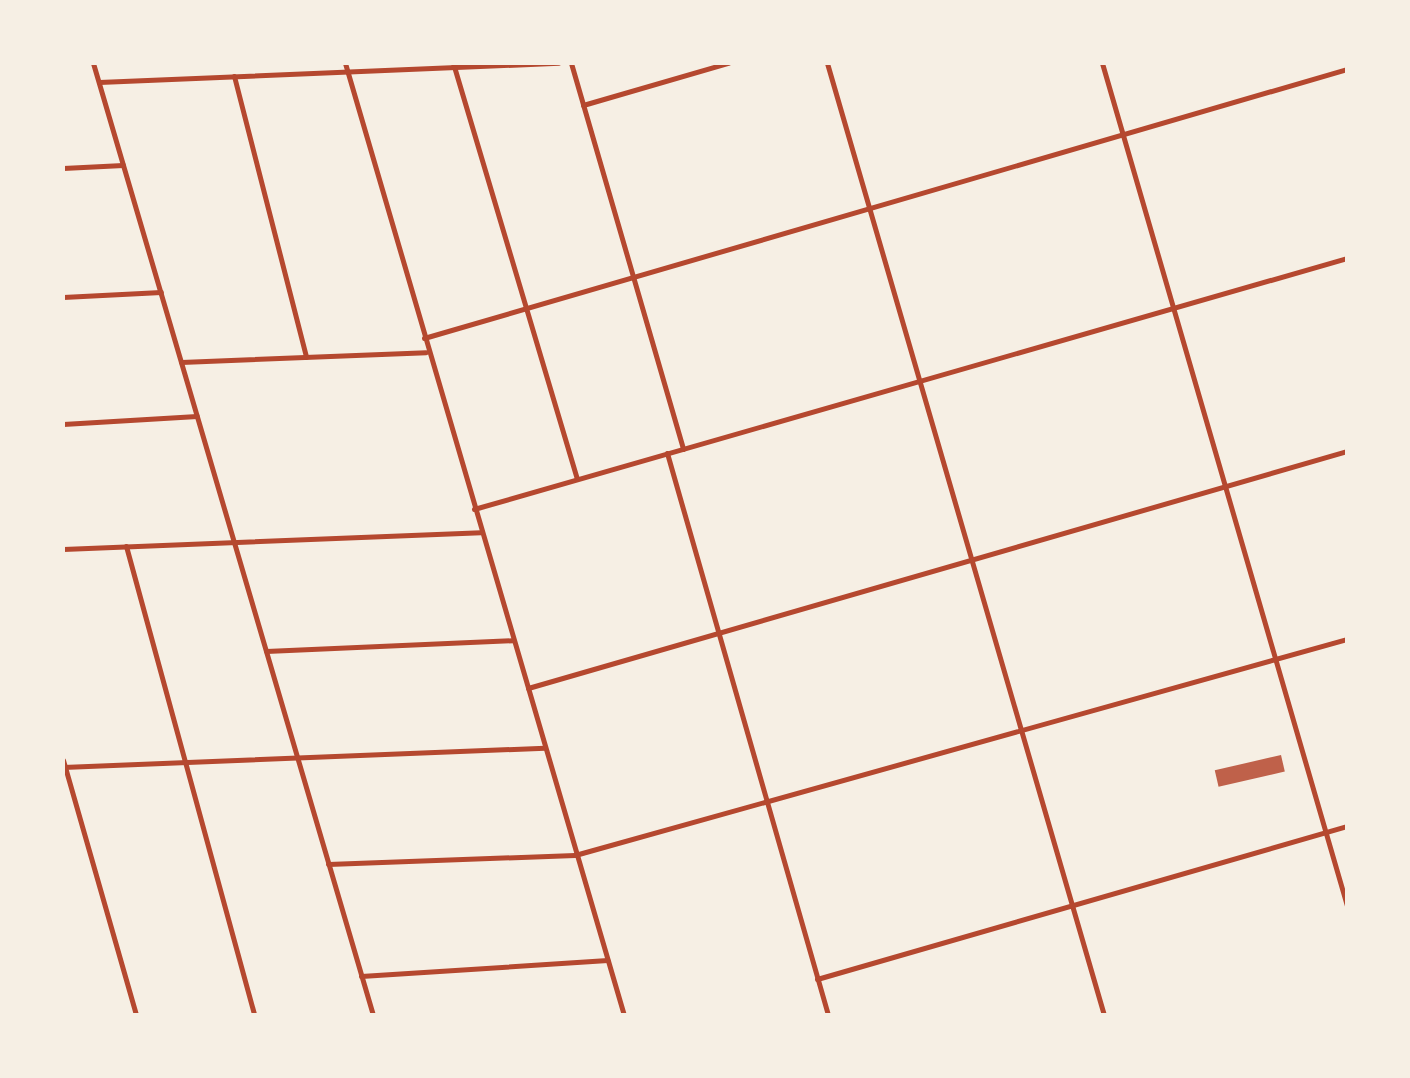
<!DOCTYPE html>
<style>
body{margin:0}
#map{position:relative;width:1410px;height:1078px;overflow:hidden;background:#f6efe4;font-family:"Golos Text",sans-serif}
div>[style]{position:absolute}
.building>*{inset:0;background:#bf614a;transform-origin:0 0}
.minor>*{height:5px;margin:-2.5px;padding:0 2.5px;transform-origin:2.5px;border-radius:2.5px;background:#b5482f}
span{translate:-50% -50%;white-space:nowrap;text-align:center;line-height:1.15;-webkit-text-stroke:7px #f6efe4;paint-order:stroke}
.frame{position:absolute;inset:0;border:65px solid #f6efe4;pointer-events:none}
</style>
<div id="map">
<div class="building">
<i style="left:1281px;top:755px;width:17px;height:68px;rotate:77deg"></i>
</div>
<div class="minor">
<i style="left:93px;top:63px;width:992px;rotate:73.61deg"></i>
<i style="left:345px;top:63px;width:992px;rotate:73.67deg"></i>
<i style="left:453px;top:63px;width:433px;rotate:73.4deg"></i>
<i style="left:571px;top:63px;width:402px;rotate:73.8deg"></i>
<i style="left:827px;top:63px;width:991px;rotate:73.78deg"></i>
<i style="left:1102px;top:63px;width:878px;rotate:73.79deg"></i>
<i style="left:234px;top:76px;width:290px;rotate:75.6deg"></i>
<i style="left:99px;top:82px;width:460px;rotate:-2.4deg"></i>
<i style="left:583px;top:105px;width:151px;rotate:-16.2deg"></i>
<i style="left:63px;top:168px;width:60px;rotate:-2.9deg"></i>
<i style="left:63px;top:297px;width:98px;rotate:-2.9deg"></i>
<i style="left:424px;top:338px;width:961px;rotate:-16.25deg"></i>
<i style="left:181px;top:362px;width:245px;rotate:-2.3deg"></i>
<i style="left:63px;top:424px;width:134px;rotate:-3.4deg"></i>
<i style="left:667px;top:453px;width:585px;rotate:74.01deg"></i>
<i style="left:474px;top:509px;width:908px;rotate:-16.04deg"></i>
<i style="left:126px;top:546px;width:486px;rotate:74.7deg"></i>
<i style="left:63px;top:549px;width:418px;rotate:-2.3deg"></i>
<i style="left:266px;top:651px;width:247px;rotate:-2.5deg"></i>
<i style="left:528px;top:688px;width:853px;rotate:-16.14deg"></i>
<i style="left:63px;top:760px;width:265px;rotate:74deg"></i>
<i style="left:63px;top:767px;width:482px;rotate:-2.3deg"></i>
<i style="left:328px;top:864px;width:247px;rotate:-2.1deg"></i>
<i style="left:575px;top:855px;width:802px;rotate:-15.63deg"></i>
<i style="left:361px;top:976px;width:247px;rotate:-3.7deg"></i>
<i style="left:817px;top:979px;width:552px;rotate:-16.1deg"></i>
</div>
<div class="frame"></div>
</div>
